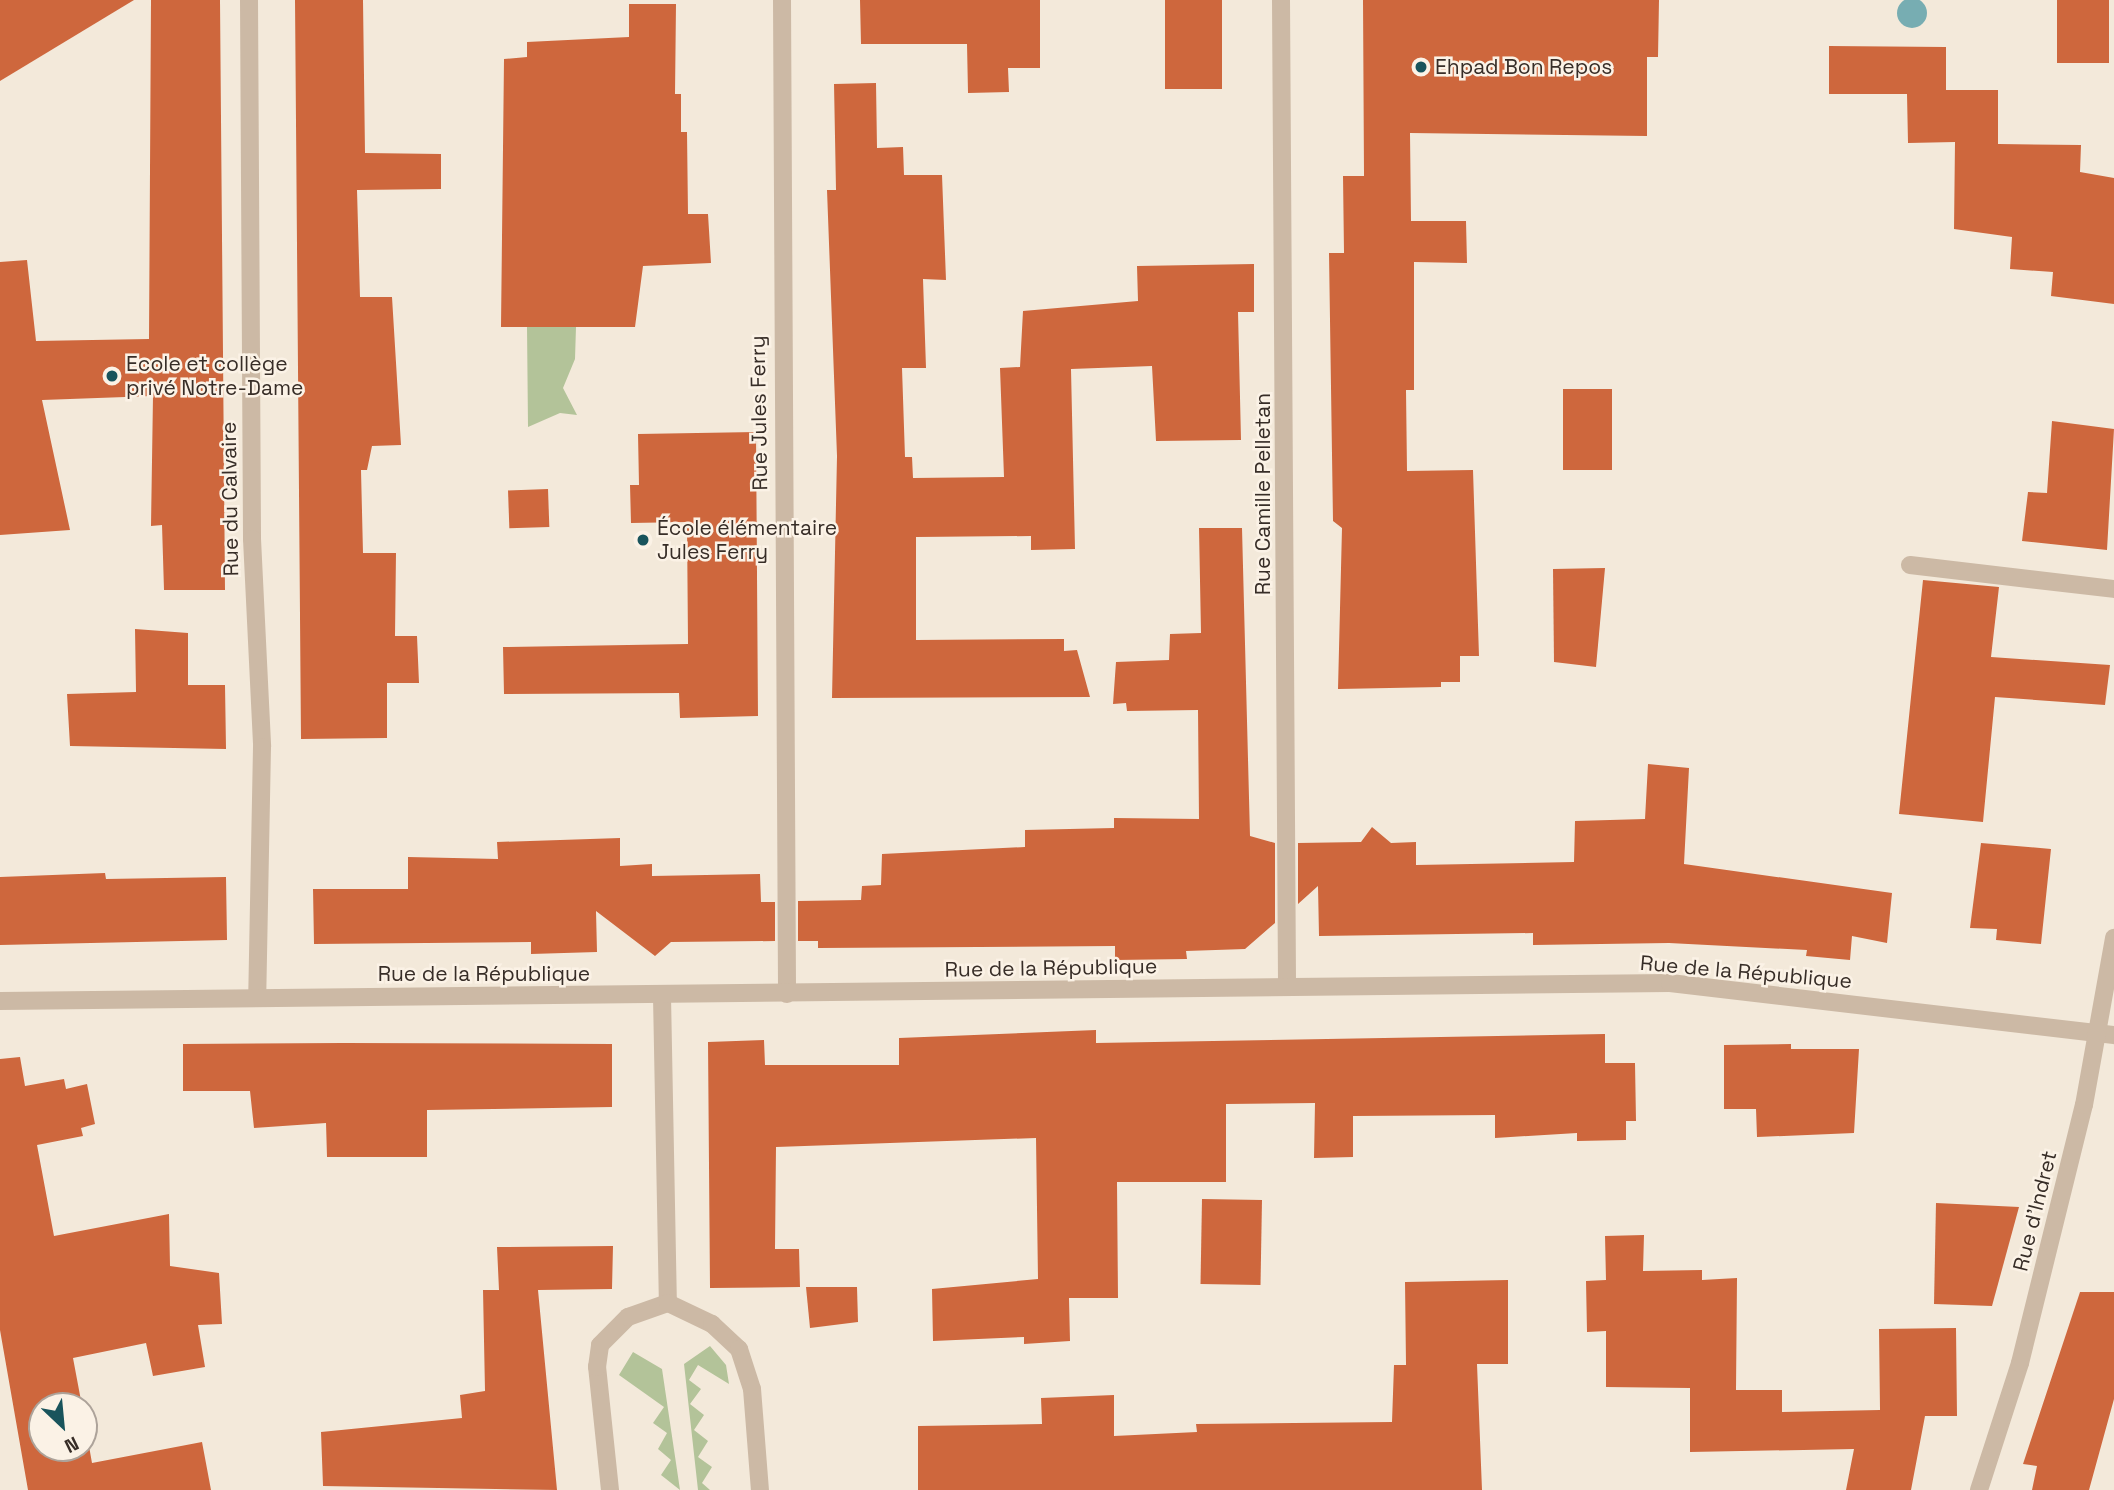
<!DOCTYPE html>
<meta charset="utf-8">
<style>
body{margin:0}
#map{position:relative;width:2114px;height:1490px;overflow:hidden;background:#f3e9da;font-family:"Space Grotesk",sans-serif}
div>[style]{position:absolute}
.green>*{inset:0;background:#b3c399}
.water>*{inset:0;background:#77adb2}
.round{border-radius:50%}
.building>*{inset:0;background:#ce673d;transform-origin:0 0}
.street>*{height:18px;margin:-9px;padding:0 9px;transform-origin:9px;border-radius:9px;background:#ccb9a5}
.dots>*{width:19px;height:19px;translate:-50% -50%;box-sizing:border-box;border:4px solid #fbf2e6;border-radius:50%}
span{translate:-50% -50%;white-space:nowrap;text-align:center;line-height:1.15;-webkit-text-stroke:5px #fbf2e6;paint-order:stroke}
.poi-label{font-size:21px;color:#372d27}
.left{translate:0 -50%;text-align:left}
.street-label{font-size:21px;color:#372d27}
.north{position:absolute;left:28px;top:1392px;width:70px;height:70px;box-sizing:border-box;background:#fbf2e6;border:2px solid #ada39a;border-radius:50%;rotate:154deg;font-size:19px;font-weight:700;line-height:28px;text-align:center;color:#372d27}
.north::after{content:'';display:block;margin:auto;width:24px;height:32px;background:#19545c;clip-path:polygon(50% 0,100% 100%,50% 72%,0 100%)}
</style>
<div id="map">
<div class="green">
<i style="clip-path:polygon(527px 327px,576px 327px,575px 359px,563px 388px,577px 415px,560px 413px,528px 427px)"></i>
<i style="clip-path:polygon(710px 1346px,726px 1365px,729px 1384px,698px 1365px,689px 1380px,701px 1389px,690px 1404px,704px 1415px,694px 1430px,708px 1441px,698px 1457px,712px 1467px,702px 1483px,710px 1490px,698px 1490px,684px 1364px)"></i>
<i style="clip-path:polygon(633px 1352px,662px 1369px,680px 1490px,661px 1475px,671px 1460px,658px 1449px,667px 1433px,653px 1423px,664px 1407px,619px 1375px)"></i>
</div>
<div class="water">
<i class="round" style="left:1897px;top:-2px;width:30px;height:30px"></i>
</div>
<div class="building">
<i style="clip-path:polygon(0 0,134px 0,0 81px)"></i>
<i style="clip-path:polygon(151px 0,220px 0,225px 590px,164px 590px,162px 525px,151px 526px,153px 396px,42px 400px,70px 530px,0 535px,0 262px,27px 260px,36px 341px,149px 339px)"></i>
<i style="clip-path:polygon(295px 0,363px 0,365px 153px,441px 154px,441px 189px,357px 190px,360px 297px,392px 297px,401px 445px,372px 446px,367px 470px,361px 470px,363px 553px,396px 553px,395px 636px,417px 636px,419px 683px,387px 683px,387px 738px,301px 739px)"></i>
<i style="clip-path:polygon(860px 0,1040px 0,1040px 68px,1008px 68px,1009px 92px,968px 93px,967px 44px,861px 44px)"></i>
<i style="left:1165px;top:0;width:57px;height:89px"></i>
<i style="clip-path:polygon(1363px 0,1659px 0,1658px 57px,1647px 57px,1647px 136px,1410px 133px,1411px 221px,1466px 221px,1467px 263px,1414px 262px,1414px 390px,1406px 390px,1407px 471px,1473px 470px,1479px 656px,1460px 656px,1460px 682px,1441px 682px,1441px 687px,1338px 689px,1342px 528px,1333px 521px,1329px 253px,1344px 253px,1343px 176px,1364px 176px)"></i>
<i style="left:2057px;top:0;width:52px;height:63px"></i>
<i style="clip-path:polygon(629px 4px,676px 4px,675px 94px,681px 94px,681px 132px,687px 132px,688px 214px,708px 214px,711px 263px,643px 266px,635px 327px,501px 327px,504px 59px,527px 57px,527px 42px,629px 37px)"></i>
<i style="clip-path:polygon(1829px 46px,1946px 47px,1946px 90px,1998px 90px,1998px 144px,2081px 145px,2080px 172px,2114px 178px,2114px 304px,2051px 296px,2053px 272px,2010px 269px,2012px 237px,1954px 229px,1955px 142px,1908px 143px,1907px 94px,1829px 94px)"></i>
<i style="clip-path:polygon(876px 83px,877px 148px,903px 147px,904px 175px,942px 175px,946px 280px,923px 279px,926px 368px,902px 368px,905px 457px,912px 457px,913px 478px,1004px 477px,1000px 368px,1020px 367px,1023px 311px,1138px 301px,1137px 266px,1254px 264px,1254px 312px,1238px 312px,1241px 440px,1156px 441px,1152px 366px,1071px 369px,1075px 549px,1031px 550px,1031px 536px,916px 537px,916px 640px,1064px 639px,1064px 651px,1077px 650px,1090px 697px,832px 698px,837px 456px,827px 190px,836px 190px,834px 84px)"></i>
<i style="left:1563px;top:389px;width:49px;height:81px"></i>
<i style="clip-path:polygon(2052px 421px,2114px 429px,2107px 550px,2022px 541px,2028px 492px,2047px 493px)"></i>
<i style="clip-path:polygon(756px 432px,758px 716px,680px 718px,679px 693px,504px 694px,503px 647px,688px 644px,687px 522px,631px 523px,630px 485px,639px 485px,638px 434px)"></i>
<i style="left:548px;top:489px;width:38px;height:40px;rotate:88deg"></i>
<i style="clip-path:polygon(1199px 528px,1242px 528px,1250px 836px,1275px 843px,1275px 923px,1245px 949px,1186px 951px,1187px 959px,1115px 960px,1115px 946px,818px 948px,818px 941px,798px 941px,798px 901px,861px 900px,862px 886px,881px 885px,882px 854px,1025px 847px,1025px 830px,1114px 828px,1114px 818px,1199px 819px,1198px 710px,1127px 711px,1126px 703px,1113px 704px,1116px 662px,1169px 660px,1170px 634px,1201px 633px)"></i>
<i style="clip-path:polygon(1605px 568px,1596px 667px,1554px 662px,1553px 569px)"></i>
<i style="clip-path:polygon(1923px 580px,1999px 587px,1991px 657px,2110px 665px,2105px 705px,1995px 697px,1983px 822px,1899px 814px)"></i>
<i style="clip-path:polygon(135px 629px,188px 633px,188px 685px,225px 685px,226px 749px,70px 746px,67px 694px,136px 692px)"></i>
<i style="clip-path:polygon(1648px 764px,1689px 768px,1684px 864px,1892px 893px,1887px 943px,1852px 936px,1850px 960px,1806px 956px,1807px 950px,1669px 943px,1533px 945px,1533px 933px,1319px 936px,1318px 886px,1298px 904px,1298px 843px,1361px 842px,1372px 827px,1391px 843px,1416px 842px,1416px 865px,1574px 862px,1575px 821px,1645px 819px)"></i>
<i style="clip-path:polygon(620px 838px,620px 866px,652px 864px,652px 876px,760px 874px,761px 902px,775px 902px,775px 941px,671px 942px,655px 956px,596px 911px,597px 952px,531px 954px,531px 942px,314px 944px,313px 889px,408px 889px,408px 857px,498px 859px,497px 842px)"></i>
<i style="clip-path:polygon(1981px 843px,2051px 849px,2041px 944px,1996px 940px,1997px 929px,1970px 928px)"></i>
<i style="clip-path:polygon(105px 873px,106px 879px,226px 877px,227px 940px,0 945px,0 877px)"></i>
<i style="clip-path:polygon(1096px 1030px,1096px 1043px,1605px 1034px,1605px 1063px,1635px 1063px,1636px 1121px,1626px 1121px,1626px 1140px,1577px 1141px,1577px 1133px,1495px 1138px,1495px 1115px,1353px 1116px,1353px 1157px,1314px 1158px,1315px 1103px,1226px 1104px,1226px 1182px,1117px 1182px,1118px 1298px,1069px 1298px,1070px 1341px,1024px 1344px,1024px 1337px,933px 1341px,932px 1289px,1038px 1279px,1036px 1138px,776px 1147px,775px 1249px,799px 1249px,800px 1287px,710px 1288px,708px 1042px,764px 1040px,765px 1065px,899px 1065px,899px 1038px)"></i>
<i style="clip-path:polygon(343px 1043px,612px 1044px,612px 1107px,427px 1110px,427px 1157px,327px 1157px,326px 1123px,254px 1128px,250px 1091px,183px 1091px,183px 1044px)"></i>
<i style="clip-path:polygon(1791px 1044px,1791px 1049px,1859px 1049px,1854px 1133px,1757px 1137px,1756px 1109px,1724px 1109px,1724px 1045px)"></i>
<i style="clip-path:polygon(20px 1057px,25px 1086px,64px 1079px,66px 1089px,87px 1084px,95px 1124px,81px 1128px,83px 1136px,37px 1145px,54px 1236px,169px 1214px,170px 1266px,219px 1273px,222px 1324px,198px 1325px,205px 1367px,153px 1376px,146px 1343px,73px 1358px,82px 1406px,42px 1406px,42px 1448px,84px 1448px,84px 1418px,92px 1463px,202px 1442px,211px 1490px,28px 1490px,0 1330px,0 1059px)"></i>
<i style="left:1202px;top:1199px;width:60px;height:85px;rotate:1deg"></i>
<i style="clip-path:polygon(1936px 1203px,2019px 1207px,1992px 1306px,1934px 1304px)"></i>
<i style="clip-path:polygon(1644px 1235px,1643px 1271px,1702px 1270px,1702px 1280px,1737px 1278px,1736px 1390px,1782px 1390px,1782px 1412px,1880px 1410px,1879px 1329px,1956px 1328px,1957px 1416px,1925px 1416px,1911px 1490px,1846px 1490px,1854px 1449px,1690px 1452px,1690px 1388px,1606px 1387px,1606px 1331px,1587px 1332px,1586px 1281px,1606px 1280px,1605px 1236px)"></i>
<i style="clip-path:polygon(613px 1246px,612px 1289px,538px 1290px,557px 1490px,323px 1486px,321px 1432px,462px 1418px,460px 1395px,485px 1391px,483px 1290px,499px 1290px,497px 1247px)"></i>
<i style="clip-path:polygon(1508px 1280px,1508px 1364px,1477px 1364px,1482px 1490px,918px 1490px,918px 1426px,1042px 1424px,1041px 1398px,1114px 1395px,1114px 1436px,1197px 1432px,1196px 1424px,1392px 1422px,1394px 1365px,1406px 1365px,1405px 1282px)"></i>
<i style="clip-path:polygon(806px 1287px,857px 1287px,858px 1322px,810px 1328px)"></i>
<i style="clip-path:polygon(2080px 1292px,2114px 1292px,2114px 1399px,2089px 1490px,2032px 1490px,2037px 1466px,2023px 1464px)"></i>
</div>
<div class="street">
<i style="left:249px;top:0;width:539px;rotate:89.68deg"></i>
<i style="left:252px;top:539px;width:208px;rotate:87.2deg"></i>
<i style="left:262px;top:747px;width:251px;rotate:91.1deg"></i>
<i style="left:782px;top:0;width:994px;rotate:89.71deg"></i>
<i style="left:1281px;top:0;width:987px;rotate:89.65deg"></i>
<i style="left:1910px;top:565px;width:205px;rotate:6.7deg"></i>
<i style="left:662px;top:996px;width:307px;rotate:88.9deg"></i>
<i style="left:0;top:1001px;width:1670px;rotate:-0.62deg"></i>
<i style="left:1670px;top:983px;width:447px;rotate:6.7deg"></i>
<i style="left:610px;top:1490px;width:124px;rotate:-96deg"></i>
<i style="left:597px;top:1367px;width:22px;rotate:-82deg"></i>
<i style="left:600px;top:1345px;width:40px;rotate:-45deg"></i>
<i style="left:628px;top:1317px;width:42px;rotate:-19.3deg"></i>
<i style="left:668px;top:1303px;width:49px;rotate:25.5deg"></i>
<i style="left:712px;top:1324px;width:37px;rotate:43deg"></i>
<i style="left:739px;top:1349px;width:42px;rotate:72deg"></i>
<i style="left:752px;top:1389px;width:101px;rotate:85.5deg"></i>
<i style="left:1979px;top:1490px;width:133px;rotate:-72.1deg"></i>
<i style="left:2020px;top:1363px;width:266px;rotate:-76.1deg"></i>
<i style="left:2084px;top:1105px;width:170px;rotate:-79.8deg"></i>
</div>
<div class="dots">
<i style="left:1421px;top:67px;background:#19545c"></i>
<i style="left:112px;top:376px;background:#19545c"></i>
<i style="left:643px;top:540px;background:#19545c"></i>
</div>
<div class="poi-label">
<span class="left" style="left:1435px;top:67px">Ehpad Bon Repos</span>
<span class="left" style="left:126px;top:376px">Ecole et collège<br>privé Notre-Dame</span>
<span class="left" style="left:657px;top:540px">École élémentaire<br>Jules Ferry</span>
</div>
<div class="street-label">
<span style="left:759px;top:413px;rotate:-91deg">Rue Jules Ferry</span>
<span style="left:1263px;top:494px;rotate:-90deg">Rue Camille Pelletan</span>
<span style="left:230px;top:499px;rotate:-91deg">Rue du Calvaire</span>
<span style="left:1051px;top:968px;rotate:-1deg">Rue de la République</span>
<span style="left:1746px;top:972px;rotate:5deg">Rue de la République</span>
<span style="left:484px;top:974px">Rue de la République</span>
<span style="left:2035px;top:1211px;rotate:-76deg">Rue d'Indret</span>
</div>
<div class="north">N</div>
</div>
